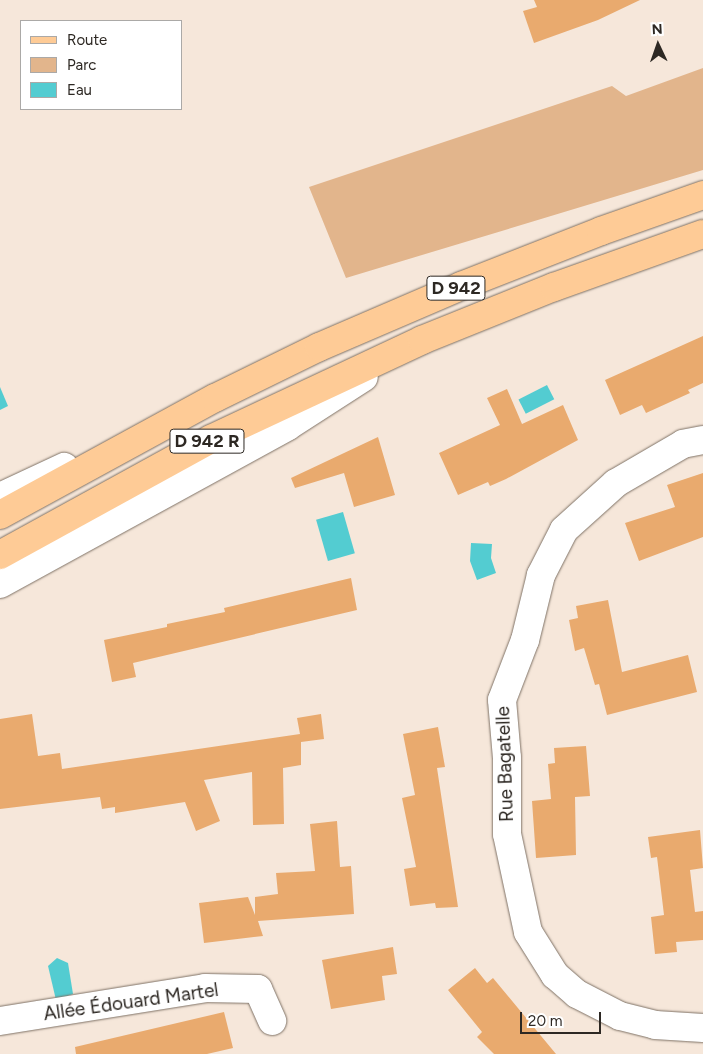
<!DOCTYPE html>
<meta charset="utf-8">
<style>
body{margin:0}
#map{position:relative;width:703px;height:1054px;overflow:hidden;background:#f6e7da;font-family:Figtree,sans-serif}
div>[style]{position:absolute}
.green>*{inset:0;background:#e2b58c}
.water>*{inset:0;background:#53ccd1;transform-origin:0 0}
.building>*{inset:0;background:#e9aa6e}
.roads{filter:drop-shadow(0 0 1px #7f7266) drop-shadow(0 0 1px #7f7266)}
.street>*{height:28px;margin:-14px;padding:0 14px;transform-origin:14px;border-radius:14px;background:#fff}
.secondary>*{height:28px;margin:-14px;padding:0 14px;transform-origin:14px;border-radius:14px;background:#fff}
.primary>*{height:28px;margin:-14px;padding:0 14px;transform-origin:14px;border-radius:14px;background:#fecb96}
span{translate:-50% -50%;white-space:nowrap;text-align:center;line-height:1.15;-webkit-text-stroke:5px #fff;paint-order:stroke}
.shield-label span{padding:1px 4px;background:#fff;border:1px solid;border-radius:4px;-webkit-text-stroke-width:0}
.shield-label{font-size:18px;color:#2d2823;font-weight:700}
.street-label{font-size:19px;color:#2d2823}
.legend{position:absolute;left:20px;top:20px;width:162px;height:90px;box-sizing:border-box;background:#fff;border:1px solid #aba9a7;margin:0;padding:6px 9px;list-style:none;font-size:15px;color:#2d2823}
.legend li{display:flex;align-items:center;gap:10px;height:25px}
.legend b{width:25px;border:1px solid #aba9a7}
.north{position:absolute;left:633px;top:20px;width:50px;height:50px;-webkit-text-stroke:4px #fff;paint-order:stroke;rotate:357deg;font-size:14px;font-weight:700;line-height:20px;text-align:center;color:#2d2823}
.north::after{content:'';display:block;margin:auto;width:18px;height:22px;background:#2d2823;clip-path:polygon(50% 0,100% 100%,50% 72%,0 100%)}
.scale{position:absolute;left:520px;top:1012px;width:81px;height:22px;box-sizing:border-box;border:2px solid #2d2823;border-top:0;padding-left:6px;font-size:15px;line-height:18px;white-space:nowrap;color:#2d2823;-webkit-text-stroke:4px #fff;paint-order:stroke}
</style>
<div id="map">
<div class="green">
<i style="clip-path:polygon(703px 68px,703px 170px,346px 278px,309px 187px,612px 86px,626px 96px)"></i>
</div>
<div class="water">
<i style="left:547px;top:385px;width:16px;height:32px;rotate:63deg"></i>
<i style="clip-path:polygon(0 387px,8px 406px,0 410px)"></i>
<i style="left:343px;top:512px;width:43px;height:28px;rotate:74deg"></i>
<i style="clip-path:polygon(471px 543px,492px 544px,491px 558px,496px 573px,477px 580px,470px 561px)"></i>
<i style="clip-path:polygon(57px 958px,68px 963px,73px 994px,56px 1000px,48px 966px)"></i>
</div>
<div class="building">
<i style="clip-path:polygon(534px 0,640px 0,598px 20px,534px 43px,523px 11px,537px 7px)"></i>
<i style="clip-path:polygon(703px 336px,703px 383px,688px 390px,690px 393px,646px 413px,642px 405px,620px 415px,605px 380px)"></i>
<i style="clip-path:polygon(507px 389px,522px 424px,563px 405px,578px 440px,506px 479px,490px 486px,488px 482px,458px 495px,439px 453px,500px 425px,487px 398px)"></i>
<i style="clip-path:polygon(378px 437px,395px 495px,354px 507px,344px 473px,295px 488px,291px 478px)"></i>
<i style="clip-path:polygon(703px 473px,703px 537px,639px 561px,625px 523px,675px 507px,667px 485px)"></i>
<i style="clip-path:polygon(351px 578px,357px 610px,133px 663px,136px 677px,112px 682px,104px 640px,167px 627px,167px 624px,225px 612px,224px 608px)"></i>
<i style="clip-path:polygon(608px 600px,622px 672px,688px 655px,697px 692px,607px 715px,599px 684px,595px 685px,584px 648px,575px 651px,569px 620px,578px 618px,576px 606px)"></i>
<i style="clip-path:polygon(32px 714px,38px 756px,60px 753px,62px 769px,300px 734px,297px 718px,321px 714px,324px 739px,301px 742px,301px 765px,283px 768px,284px 824px,253px 825px,252px 772px,204px 780px,220px 821px,196px 831px,185px 802px,115px 813px,115px 807px,102px 809px,100px 797px,0 809px,0 719px)"></i>
<i style="clip-path:polygon(438px 727px,445px 767px,437px 768px,458px 907px,436px 908px,435px 903px,410px 906px,404px 869px,416px 867px,402px 798px,415px 795px,403px 734px)"></i>
<i style="clip-path:polygon(586px 746px,590px 796px,575px 797px,576px 855px,536px 858px,532px 801px,551px 799px,548px 764px,555px 763px,554px 748px)"></i>
<i style="clip-path:polygon(337px 821px,340px 867px,351px 866px,354px 914px,258px 921px,263px 936px,204px 943px,199px 903px,248px 897px,255px 915px,255px 897px,278px 894px,276px 873px,315px 871px,310px 824px)"></i>
<i style="clip-path:polygon(700px 830px,703px 868px,690px 870px,695px 912px,703px 911px,703px 940px,676px 942px,677px 952px,655px 954px,651px 917px,664px 915px,657px 857px,651px 858px,648px 837px)"></i>
<i style="clip-path:polygon(393px 947px,397px 974px,382px 976px,385px 1000px,331px 1009px,322px 960px)"></i>
<i style="clip-path:polygon(475px 968px,487px 983px,493px 978px,556px 1054px,494px 1054px,477px 1037px,482px 1032px,448px 990px)"></i>
<i style="clip-path:polygon(224px 1012px,233px 1048px,207px 1054px,76px 1054px,75px 1047px)"></i>
</div>
<div class="roads">
<div class="street">
<i style="left:703px;top:440px;width:20px;rotate:169deg"></i>
<i style="left:683px;top:444px;width:78px;rotate:149.8deg"></i>
<i style="left:616px;top:483px;width:70px;rotate:137.9deg"></i>
<i style="left:564px;top:530px;width:51px;rotate:117.1deg"></i>
<i style="left:541px;top:575px;width:67px;rotate:103.8deg"></i>
<i style="left:525px;top:640px;width:64px;rotate:111deg"></i>
<i style="left:502px;top:700px;width:58px;rotate:85.1deg"></i>
<i style="left:507px;top:758px;width:76px;rotate:90deg"></i>
<i style="left:507px;top:834px;width:100px;rotate:77.9deg"></i>
<i style="left:528px;top:932px;width:51px;rotate:57.9deg"></i>
<i style="left:555px;top:975px;width:29px;rotate:41deg"></i>
<i style="left:577px;top:994px;width:48px;rotate:27.1deg"></i>
<i style="left:620px;top:1016px;width:36px;rotate:14deg"></i>
<i style="left:655px;top:1025px;width:48px;rotate:3.6deg"></i>
<i style="left:0;top:1021px;width:208px;rotate:-9.1deg"></i>
<i style="left:205px;top:988px;width:53px;rotate:1.1deg"></i>
<i style="left:258px;top:989px;width:35px;rotate:66deg"></i>
</div>
<div class="secondary">
<i style="left:0;top:497px;width:71px;rotate:-25.1deg"></i>
<i style="left:0;top:584px;width:328px;rotate:-28.7deg"></i>
<i style="left:288px;top:426px;width:90px;rotate:-32.8deg"></i>
</div>
<div class="primary">
<i style="left:0;top:515px;width:245px;rotate:-28.6deg"></i>
<i style="left:215px;top:398px;width:116px;rotate:-26.1deg"></i>
<i style="left:319px;top:347px;width:155px;rotate:-23.2deg"></i>
<i style="left:461px;top:286px;width:150px;rotate:-21.4deg"></i>
<i style="left:601px;top:231px;width:108px;rotate:-19.4deg"></i>
<i style="left:0;top:555px;width:241px;rotate:-28.8deg"></i>
<i style="left:211px;top:439px;width:233px;rotate:-25.1deg"></i>
<i style="left:422px;top:340px;width:142px;rotate:-21.9deg"></i>
<i style="left:554px;top:287px;width:158px;rotate:-19.6deg"></i>
</div>
</div>
<div class="shield-label">
<span style="left:456px;top:288px">D 942</span>
<span style="left:207px;top:441px">D 942 R</span>
</div>
<div class="street-label">
<span style="left:505px;top:764px;rotate:-92deg">Rue Bagatelle</span>
<span style="left:131px;top:1002px;rotate:-8deg">Allée Édouard Martel</span>
</div>
<ul class="legend">
<li><b style="height:6px;background:#fecb96"></b>Route</li>
<li><b style="height:14px;background:#e2b58c"></b>Parc</li>
<li><b style="height:14px;background:#53ccd1"></b>Eau</li>
</ul>
<div class="north">N</div>
<div class="scale">20 m</div>
</div>
